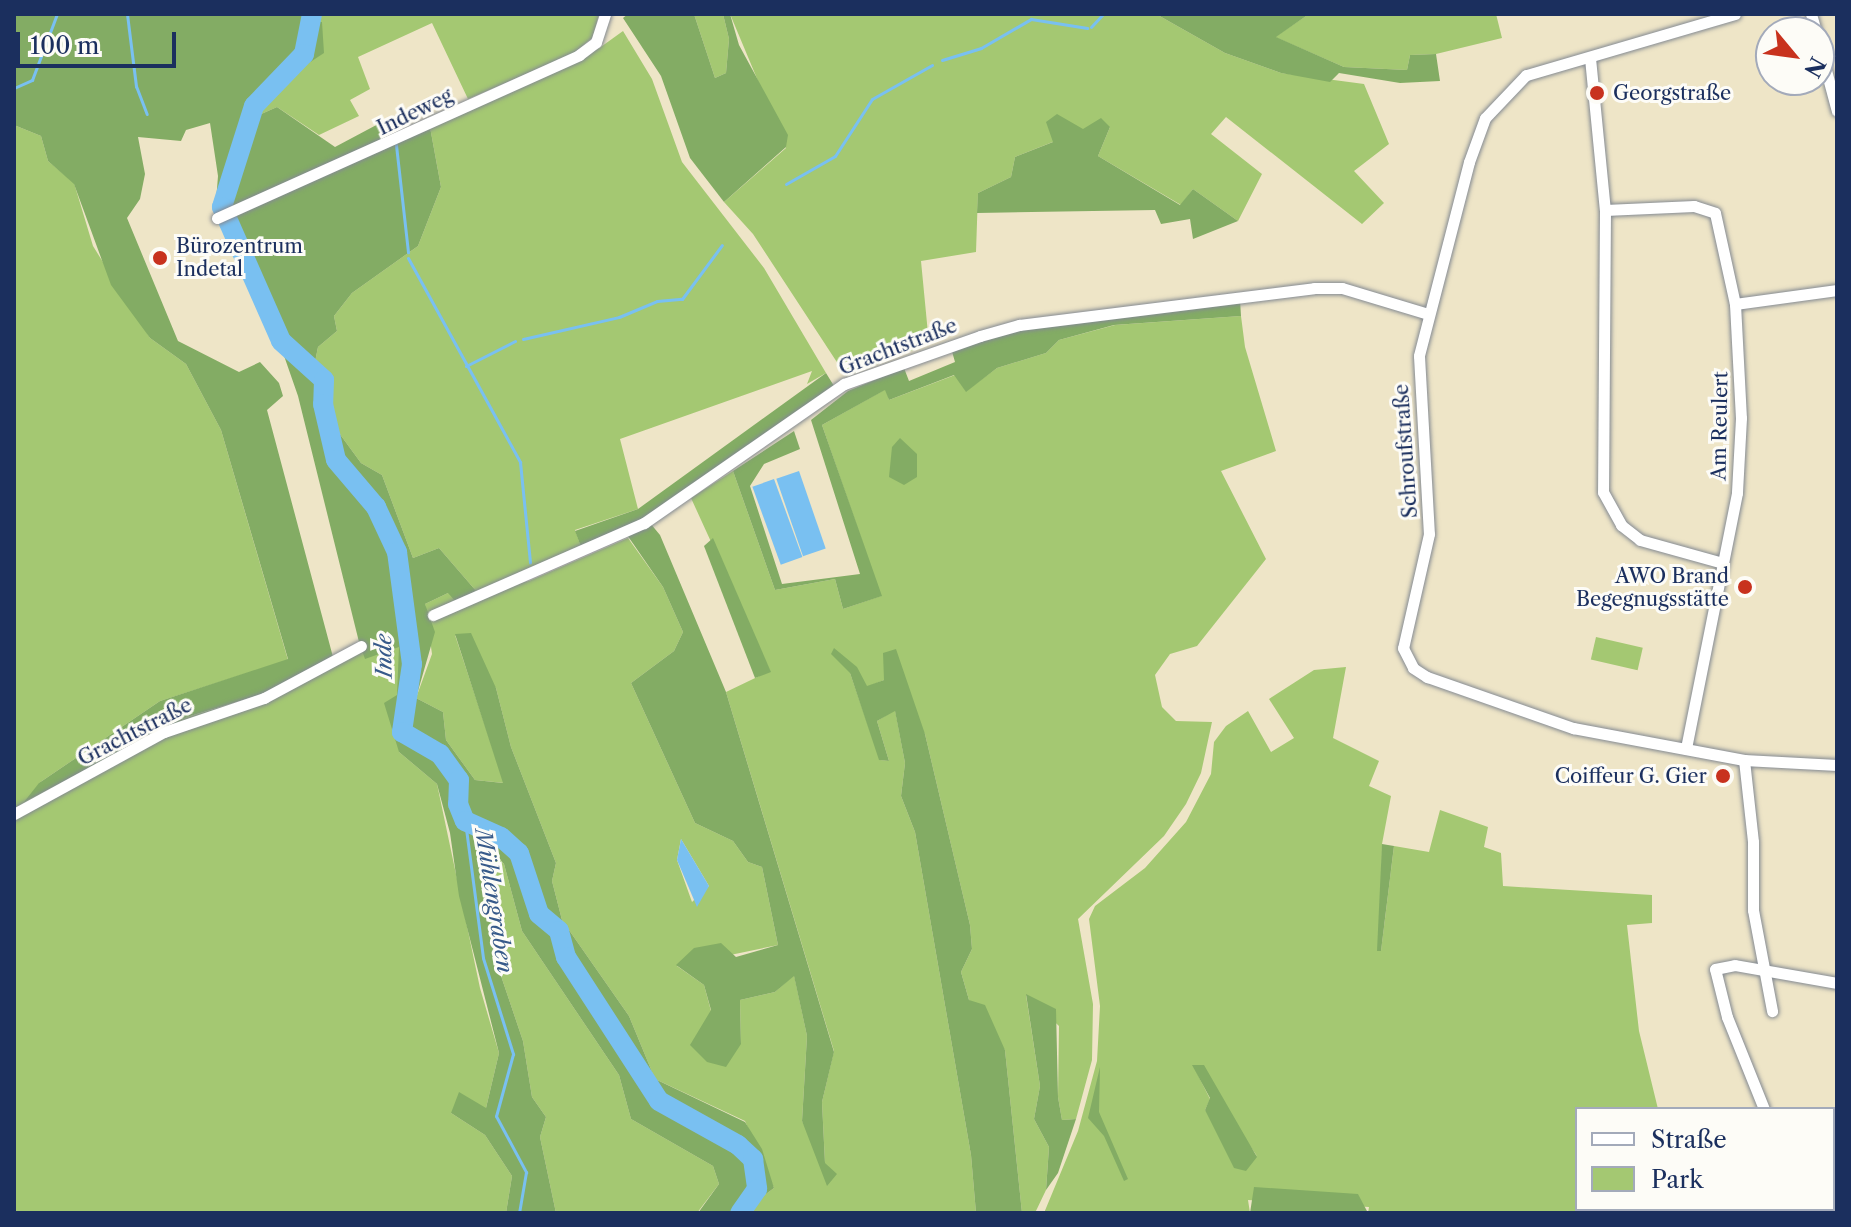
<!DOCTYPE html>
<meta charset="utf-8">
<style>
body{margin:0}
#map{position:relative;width:1851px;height:1227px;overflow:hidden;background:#eee5c7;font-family:"Libre Caslon Text",serif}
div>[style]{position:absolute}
.green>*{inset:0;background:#a4c872;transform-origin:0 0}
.forest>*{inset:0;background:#83ac64}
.water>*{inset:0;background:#79c0f1;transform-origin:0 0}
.stream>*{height:3px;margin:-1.5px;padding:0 1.5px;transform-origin:1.5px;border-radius:1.5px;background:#79c0f1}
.river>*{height:20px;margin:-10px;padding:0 10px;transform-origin:10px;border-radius:10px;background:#79c0f1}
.roads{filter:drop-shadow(0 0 2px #848a92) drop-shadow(0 0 2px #848a92)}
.minor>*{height:11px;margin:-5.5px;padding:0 5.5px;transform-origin:5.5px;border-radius:5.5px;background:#fff}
.dots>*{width:22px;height:22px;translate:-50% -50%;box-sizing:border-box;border:4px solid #fdfcf7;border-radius:50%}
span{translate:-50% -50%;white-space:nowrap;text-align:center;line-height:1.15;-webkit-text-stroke:6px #fdfcf7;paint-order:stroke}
.poi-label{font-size:20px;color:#1b2f5e}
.left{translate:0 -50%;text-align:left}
.right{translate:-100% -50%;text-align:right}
.street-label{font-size:20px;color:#1b2f5e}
.water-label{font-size:22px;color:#375a8a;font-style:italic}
.frame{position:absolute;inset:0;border:16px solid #1b2f5e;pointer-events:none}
.legend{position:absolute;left:1575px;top:1107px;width:260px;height:104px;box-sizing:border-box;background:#fdfcf7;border:2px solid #a3aaba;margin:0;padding:10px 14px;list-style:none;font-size:24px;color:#1b2f5e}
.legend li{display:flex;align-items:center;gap:16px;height:40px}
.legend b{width:40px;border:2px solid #a3aaba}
.north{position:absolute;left:1755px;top:16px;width:80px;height:80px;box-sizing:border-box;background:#fdfcf7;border:2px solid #a3aaba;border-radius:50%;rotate:119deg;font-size:22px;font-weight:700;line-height:32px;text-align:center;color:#1b2f5e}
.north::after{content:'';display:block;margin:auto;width:28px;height:36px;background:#c8321e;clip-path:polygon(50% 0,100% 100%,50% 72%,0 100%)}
.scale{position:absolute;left:16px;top:32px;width:160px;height:36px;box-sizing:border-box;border:4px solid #1b2f5e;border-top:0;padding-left:10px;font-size:24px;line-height:28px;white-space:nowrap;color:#1b2f5e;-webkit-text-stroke:6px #fdfcf7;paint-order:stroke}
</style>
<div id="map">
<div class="green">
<i style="clip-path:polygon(312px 14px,599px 14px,593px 37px,573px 54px,468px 99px,432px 23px,358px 57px,370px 89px,350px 100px,359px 116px,319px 135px,277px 107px,259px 115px,246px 105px,321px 22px,312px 22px)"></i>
<i style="clip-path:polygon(694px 14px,723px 14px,729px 39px,726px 73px,715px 78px)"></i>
<i style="clip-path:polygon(730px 14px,1156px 14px,1225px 53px,1281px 73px,1364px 84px,1389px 144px,1354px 171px,1384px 203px,1362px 224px,1226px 117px,1211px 134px,1262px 174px,1238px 221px,1193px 189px,1181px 205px,1098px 156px,1110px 127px,1083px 130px,1015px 157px,1011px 177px,978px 193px,976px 252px,921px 261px,929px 344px,846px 376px,753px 234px,724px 202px,786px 148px)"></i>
<i style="clip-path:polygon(1309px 14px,1496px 14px,1502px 38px,1436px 54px,1410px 55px,1407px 70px,1344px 67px,1275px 37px)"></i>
<i style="clip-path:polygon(evenodd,623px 31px,652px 79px,682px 162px,764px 268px,826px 373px,807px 384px,812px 371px,620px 439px,638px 509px,575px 530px,581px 547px,483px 591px,529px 581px,628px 538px,663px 587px,683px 632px,674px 651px,631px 683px,695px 823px,733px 841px,748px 862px,762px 867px,778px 945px,677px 966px,704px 985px,711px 1011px,741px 1044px,740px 1000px,775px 992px,794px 975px,807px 1036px,802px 1121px,825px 1163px,822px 1102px,834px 1051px,726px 692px,770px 671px,691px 498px,733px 471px,775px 590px,835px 579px,843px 609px,881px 596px,822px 425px,886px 389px,889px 400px,955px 375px,966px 391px,997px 368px,1046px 353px,1059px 340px,1115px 325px,1241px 316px,1245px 347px,1276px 451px,1221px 471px,1266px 559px,1197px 646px,1170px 654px,1155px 675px,1162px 707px,1176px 721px,1212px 722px,1201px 773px,1186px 804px,1164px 836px,1078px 919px,1093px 1004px,1092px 1060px,1076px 1119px,1062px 1120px,1058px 1097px,1059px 1026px,1026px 995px,1040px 1086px,1034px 1119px,1049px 1147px,1046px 1190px,1035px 1213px,1022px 1213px,1005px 1050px,969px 1000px,961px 972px,972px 949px,970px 925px,925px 734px,884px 680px,867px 687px,850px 673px,880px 760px,889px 761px,877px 721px,895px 710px,905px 763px,901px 796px,915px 832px,971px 1155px,976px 1213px,741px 1213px,774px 1188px,745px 1121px,655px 1079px,629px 1016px,562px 920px,552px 881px,556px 863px,511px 747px,496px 688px,455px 635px,504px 783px,475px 780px,446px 740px,443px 712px,416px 698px,432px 654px,425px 604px,448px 593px,477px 592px,439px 548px,413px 558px,382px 475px,361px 463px,331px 422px,332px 388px,315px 362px,318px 347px,337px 331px,334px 316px,352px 293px,418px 246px,441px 187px,430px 127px,598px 49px,623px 31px,681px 839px,709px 886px,692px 902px,677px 860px,681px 839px)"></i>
<i style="clip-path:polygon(14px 125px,41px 136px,48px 161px,74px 183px,93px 246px,150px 338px,186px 364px,221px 430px,288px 660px,160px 701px,39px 783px,187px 717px,264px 694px,359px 642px,399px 646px,399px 752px,437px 784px,480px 988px,499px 1053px,486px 1108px,451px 1113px,485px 1135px,512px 1176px,506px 1213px,14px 1213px)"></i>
<i style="left:1596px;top:637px;width:48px;height:23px;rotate:13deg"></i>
<i style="clip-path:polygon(evenodd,1346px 667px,1333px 738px,1379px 761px,1369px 786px,1391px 796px,1382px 844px,1381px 951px,1394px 846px,1429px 852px,1440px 810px,1488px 827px,1484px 847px,1501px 853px,1503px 886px,1652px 895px,1652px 923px,1627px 925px,1639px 1031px,1658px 1109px,1577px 1109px,1577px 1209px,1620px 1213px,1368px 1213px,1369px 1207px,1248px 1200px,1250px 1213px,1044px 1213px,1078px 1131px,1097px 1061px,1100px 1006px,1089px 919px,1095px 906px,1145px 868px,1186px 822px,1211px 774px,1214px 742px,1226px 726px,1248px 711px,1271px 752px,1294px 738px,1269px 699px,1314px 670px,1346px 667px,1193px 1065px,1257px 1156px,1205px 1110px,1210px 1099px,1193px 1065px)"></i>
<i style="clip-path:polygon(491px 849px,504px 864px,522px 931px,619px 1075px,631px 1119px,713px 1166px,719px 1184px,697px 1213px,556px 1213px,540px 1137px,546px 1117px,532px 1097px,523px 1041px,497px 964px)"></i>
</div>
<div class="forest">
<i style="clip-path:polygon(14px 14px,312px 14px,312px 22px,322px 22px,324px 53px,289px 76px,275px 74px,247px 105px,259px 115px,277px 107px,335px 147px,382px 122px,390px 139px,377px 153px,430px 127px,441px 187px,418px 246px,352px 293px,334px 316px,337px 331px,318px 347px,315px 362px,332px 388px,331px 422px,361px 463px,382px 475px,413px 558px,439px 548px,477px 592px,456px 602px,448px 593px,425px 604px,435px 632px,416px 698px,443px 712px,446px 740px,475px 780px,503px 783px,455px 634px,471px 633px,496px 688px,511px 747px,556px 863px,552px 881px,562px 920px,629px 1016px,655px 1079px,745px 1122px,762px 1149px,774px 1188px,741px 1213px,698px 1213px,719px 1184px,713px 1166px,631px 1119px,619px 1075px,522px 931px,504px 864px,492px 850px,497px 964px,523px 1041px,532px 1097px,546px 1117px,540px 1137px,556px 1213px,506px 1213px,512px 1176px,485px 1135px,451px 1113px,459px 1092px,486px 1108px,499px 1053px,459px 896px,450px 833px,437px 784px,399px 752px,384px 703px,397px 695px,399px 647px,365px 659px,359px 642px,298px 396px,282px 350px,270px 338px,215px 214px,218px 176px,210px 123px,186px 130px,181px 141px,138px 137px,145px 174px,140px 199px,127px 218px,178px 341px,239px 372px,260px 362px,279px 383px,283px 396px,267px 410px,333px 657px,263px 694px,187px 717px,24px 802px,39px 783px,160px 701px,288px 659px,221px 430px,186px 364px,150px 338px,111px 285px,74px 184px,48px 161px,41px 136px,14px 125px)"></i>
<i style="clip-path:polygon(628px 14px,694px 14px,715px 78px,726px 73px,729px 39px,723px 14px,730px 14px,739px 45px,788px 135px,786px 147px,724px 202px,690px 158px,661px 76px,623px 18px)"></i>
<i style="clip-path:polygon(1156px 14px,1309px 14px,1276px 37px,1344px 67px,1407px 70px,1410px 55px,1436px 54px,1440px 81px,1400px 83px,1339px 73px,1330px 82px,1281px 73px,1225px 53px)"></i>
<i style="clip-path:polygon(1057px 114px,1083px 129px,1101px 118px,1110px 127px,1098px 156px,1180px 205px,1193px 189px,1238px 221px,1193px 239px,1190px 219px,1161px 224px,1155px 210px,977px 213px,978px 193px,1011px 177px,1015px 157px,1053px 142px,1046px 122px)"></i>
<i style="clip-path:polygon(1240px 300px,1241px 316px,1114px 325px,1059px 340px,1046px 353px,997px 368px,966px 392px,954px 375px,889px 400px,885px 390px,822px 425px,882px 596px,843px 609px,835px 579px,775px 590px,733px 471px,794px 431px,800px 449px,764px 464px,750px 486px,782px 584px,860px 574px,811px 420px,848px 391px,904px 368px,909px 381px,955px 362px,951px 348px,1019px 327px)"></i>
<i style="clip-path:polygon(826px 373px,834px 386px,645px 517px,660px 535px,726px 692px,834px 1052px,822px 1102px,825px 1163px,837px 1174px,827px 1186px,802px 1121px,807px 1036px,794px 976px,775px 992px,740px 1000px,741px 1044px,726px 1067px,707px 1062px,690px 1045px,711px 1010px,704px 985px,676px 965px,694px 948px,721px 943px,736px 957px,778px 945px,762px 867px,748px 862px,733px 841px,695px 823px,631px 683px,674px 651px,683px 632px,663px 587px,623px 529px,581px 547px,575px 531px,638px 509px)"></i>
<i style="clip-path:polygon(900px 438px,917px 454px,917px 477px,904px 485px,889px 477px,892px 447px)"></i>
<i style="clip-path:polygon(713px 538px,771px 672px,755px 678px,704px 546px)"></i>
<i style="clip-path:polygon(834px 648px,857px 667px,867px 686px,884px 680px,883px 653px,896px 649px,925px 734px,970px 925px,972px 949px,961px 972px,969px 1000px,985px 1005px,1005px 1050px,1022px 1213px,976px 1213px,971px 1155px,915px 832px,901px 796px,905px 763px,895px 711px,877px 721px,889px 761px,879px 760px,850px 673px,831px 654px)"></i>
<i style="clip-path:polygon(1382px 844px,1394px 846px,1381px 951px,1377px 951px)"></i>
<i style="clip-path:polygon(1026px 994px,1056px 1009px,1058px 1097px,1062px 1120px,1076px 1119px,1058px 1173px,1046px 1190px,1049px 1147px,1034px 1119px,1040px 1086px)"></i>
<i style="clip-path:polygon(1192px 1065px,1204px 1065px,1257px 1157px,1246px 1171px,1234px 1168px,1205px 1110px,1210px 1098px)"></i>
<i style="clip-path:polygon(1100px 1067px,1099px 1112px,1128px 1179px,1124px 1181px,1104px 1136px,1088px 1118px)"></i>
<i style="clip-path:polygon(1254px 1187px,1358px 1194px,1368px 1213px,1250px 1213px)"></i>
</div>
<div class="water">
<i style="left:799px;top:471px;width:82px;height:24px;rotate:71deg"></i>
<i style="left:774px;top:479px;width:83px;height:23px;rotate:70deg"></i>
<i style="clip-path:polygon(681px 839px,709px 886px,697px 907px,677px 860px)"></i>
</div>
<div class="stream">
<i style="left:127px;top:14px;width:73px;rotate:82.9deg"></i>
<i style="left:136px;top:86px;width:30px;rotate:69deg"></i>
<i style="left:1091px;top:27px;width:18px;rotate:-47deg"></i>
<i style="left:942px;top:60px;width:41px;rotate:-17.1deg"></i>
<i style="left:981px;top:48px;width:58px;rotate:-30.1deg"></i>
<i style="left:1031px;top:19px;width:57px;rotate:9.1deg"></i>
<i style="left:14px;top:88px;width:20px;rotate:-24deg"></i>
<i style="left:32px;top:80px;width:71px;rotate:-69.3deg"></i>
<i style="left:396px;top:145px;width:108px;rotate:83.6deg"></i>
<i style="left:786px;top:184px;width:56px;rotate:-29.7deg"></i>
<i style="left:835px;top:156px;width:68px;rotate:-57deg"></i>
<i style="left:872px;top:99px;width:69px;rotate:-29.5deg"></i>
<i style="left:408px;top:258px;width:233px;rotate:61.2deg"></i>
<i style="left:520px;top:462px;width:101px;rotate:84.3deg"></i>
<i style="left:523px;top:339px;width:98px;rotate:-12.9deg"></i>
<i style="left:619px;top:317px;width:41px;rotate:-22.8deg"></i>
<i style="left:657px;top:301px;width:25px;rotate:-5deg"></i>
<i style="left:682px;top:299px;width:67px;rotate:-53.5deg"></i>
<i style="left:466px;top:366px;width:55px;rotate:-27deg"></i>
<i style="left:465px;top:821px;width:138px;rotate:82.5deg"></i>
<i style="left:483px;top:958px;width:101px;rotate:72.6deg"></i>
<i style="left:513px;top:1054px;width:64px;rotate:105.3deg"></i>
<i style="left:496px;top:1116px;width:64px;rotate:61.8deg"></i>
<i style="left:526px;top:1172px;width:42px;rotate:99.7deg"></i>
</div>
<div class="river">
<i style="left:312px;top:14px;width:41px;rotate:101.3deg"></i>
<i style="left:304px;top:54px;width:72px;rotate:133.9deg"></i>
<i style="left:254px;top:106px;width:106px;rotate:107.6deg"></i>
<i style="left:222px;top:207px;width:146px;rotate:66.2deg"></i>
<i style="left:281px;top:341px;width:58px;rotate:42.2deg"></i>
<i style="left:324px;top:380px;width:24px;rotate:92deg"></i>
<i style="left:323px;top:404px;width:57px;rotate:76.9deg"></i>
<i style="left:336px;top:460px;width:62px;rotate:49.6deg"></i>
<i style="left:376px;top:507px;width:50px;rotate:65deg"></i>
<i style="left:397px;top:552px;width:113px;rotate:82.4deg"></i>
<i style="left:412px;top:664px;width:69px;rotate:98.4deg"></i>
<i style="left:402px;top:732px;width:44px;rotate:30.1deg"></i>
<i style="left:440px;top:754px;width:32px;rotate:54deg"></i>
<i style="left:459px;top:780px;width:24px;rotate:92deg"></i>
<i style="left:458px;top:804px;width:18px;rotate:68deg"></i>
<i style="left:465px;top:821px;width:39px;rotate:24deg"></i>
<i style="left:501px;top:837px;width:24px;rotate:42deg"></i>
<i style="left:519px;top:853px;width:64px;rotate:71.8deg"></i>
<i style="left:539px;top:914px;width:26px;rotate:40deg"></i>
<i style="left:559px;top:931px;width:27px;rotate:75deg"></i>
<i style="left:566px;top:957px;width:171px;rotate:57.1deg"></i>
<i style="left:659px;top:1101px;width:90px;rotate:29.1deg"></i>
<i style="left:738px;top:1145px;width:21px;rotate:43deg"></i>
<i style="left:753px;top:1159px;width:30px;rotate:82deg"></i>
<i style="left:757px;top:1189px;width:29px;rotate:125deg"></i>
</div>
<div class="roads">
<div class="minor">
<i style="left:1735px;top:14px;width:218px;rotate:163.7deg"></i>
<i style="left:1526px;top:75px;width:59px;rotate:133.6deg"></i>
<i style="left:1485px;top:118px;width:47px;rotate:110deg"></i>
<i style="left:1469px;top:162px;width:200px;rotate:104.5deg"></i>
<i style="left:1419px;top:356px;width:178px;rotate:86.8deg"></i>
<i style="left:1429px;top:534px;width:117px;rotate:102.8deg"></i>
<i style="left:1403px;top:648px;width:22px;rotate:63deg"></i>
<i style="left:1413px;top:668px;width:17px;rotate:33deg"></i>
<i style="left:1427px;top:677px;width:155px;rotate:19.3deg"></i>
<i style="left:1573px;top:728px;width:174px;rotate:10.6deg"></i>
<i style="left:1744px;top:760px;width:93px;rotate:3.1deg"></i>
<i style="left:1811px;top:14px;width:19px;rotate:74deg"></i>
<i style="left:1819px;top:44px;width:69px;rotate:75deg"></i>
<i style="left:1590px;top:58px;width:153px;rotate:84.4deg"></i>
<i style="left:1605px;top:210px;width:282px;rotate:90.4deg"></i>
<i style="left:1603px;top:492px;width:38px;rotate:61deg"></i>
<i style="left:1621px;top:525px;width:24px;rotate:38deg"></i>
<i style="left:1640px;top:540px;width:86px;rotate:15.5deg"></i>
<i style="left:1605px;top:210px;width:89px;rotate:-2.6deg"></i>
<i style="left:1694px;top:206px;width:22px;rotate:18deg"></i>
<i style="left:1715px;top:213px;width:93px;rotate:77.6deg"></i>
<i style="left:1735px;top:304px;width:114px;rotate:87deg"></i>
<i style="left:1741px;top:418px;width:75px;rotate:93.1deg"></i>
<i style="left:1737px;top:493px;width:261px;rotate:101.3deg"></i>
<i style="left:217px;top:218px;width:397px;rotate:-24.2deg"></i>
<i style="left:579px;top:55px;width:21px;rotate:-37deg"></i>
<i style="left:596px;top:42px;width:29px;rotate:-72deg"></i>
<i style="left:1735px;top:304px;width:103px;rotate:-7.8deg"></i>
<i style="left:433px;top:615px;width:230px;rotate:-23.6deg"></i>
<i style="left:644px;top:523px;width:244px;rotate:-34.8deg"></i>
<i style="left:844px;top:384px;width:144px;rotate:-19.4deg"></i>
<i style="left:980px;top:336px;width:41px;rotate:-15.8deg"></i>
<i style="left:1019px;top:325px;width:297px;rotate:-7.1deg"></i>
<i style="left:1314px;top:288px;width:28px"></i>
<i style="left:1342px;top:288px;width:90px;rotate:16.8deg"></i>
<i style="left:1744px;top:760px;width:82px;rotate:83.7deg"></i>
<i style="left:1753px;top:842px;width:68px;rotate:90deg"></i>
<i style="left:1753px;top:910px;width:103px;rotate:79.3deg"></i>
<i style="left:14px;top:814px;width:171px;rotate:-28.7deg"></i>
<i style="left:164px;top:732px;width:106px;rotate:-18.8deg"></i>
<i style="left:264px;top:698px;width:110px;rotate:-28.2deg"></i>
<i style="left:1764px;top:1109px;width:99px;rotate:-111.9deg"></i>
<i style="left:1727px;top:1017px;width:49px;rotate:-104deg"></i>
<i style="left:1715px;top:969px;width:20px;rotate:-11deg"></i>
<i style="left:1735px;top:965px;width:104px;rotate:10deg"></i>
<i style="left:1796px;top:1209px;width:4px;rotate:76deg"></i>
</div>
</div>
<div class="dots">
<i style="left:1597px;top:93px;background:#c8321e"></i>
<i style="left:160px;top:258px;background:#c8321e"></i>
<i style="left:1745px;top:587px;background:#c8321e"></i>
<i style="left:1723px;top:776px;background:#c8321e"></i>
</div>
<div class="poi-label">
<span class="left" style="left:1613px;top:93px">Georgstraße</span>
<span class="left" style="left:176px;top:258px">Bürozentrum<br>Indetal</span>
<span class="right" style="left:1729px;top:588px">AWO Brand<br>Begegnugsstätte</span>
<span class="right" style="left:1707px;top:776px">Coiffeur G. Gier</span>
</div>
<div class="street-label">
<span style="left:415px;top:112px;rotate:-26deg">Indeweg</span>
<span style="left:898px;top:347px;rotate:-21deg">Grachtstraße</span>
<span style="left:1720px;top:426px;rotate:-89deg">Am Reulert</span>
<span style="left:1406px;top:451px;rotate:-94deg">Schroufstraße</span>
<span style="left:135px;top:732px;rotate:-27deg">Grachtstraße</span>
</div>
<div class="water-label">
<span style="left:384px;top:656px;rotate:-91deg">Inde</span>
<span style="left:494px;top:901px;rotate:81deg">Mühlengraben</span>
</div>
<div class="frame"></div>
<ul class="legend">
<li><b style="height:10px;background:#fff"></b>Straße</li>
<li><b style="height:22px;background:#a4c872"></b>Park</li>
</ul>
<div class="north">N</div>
<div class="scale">100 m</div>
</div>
